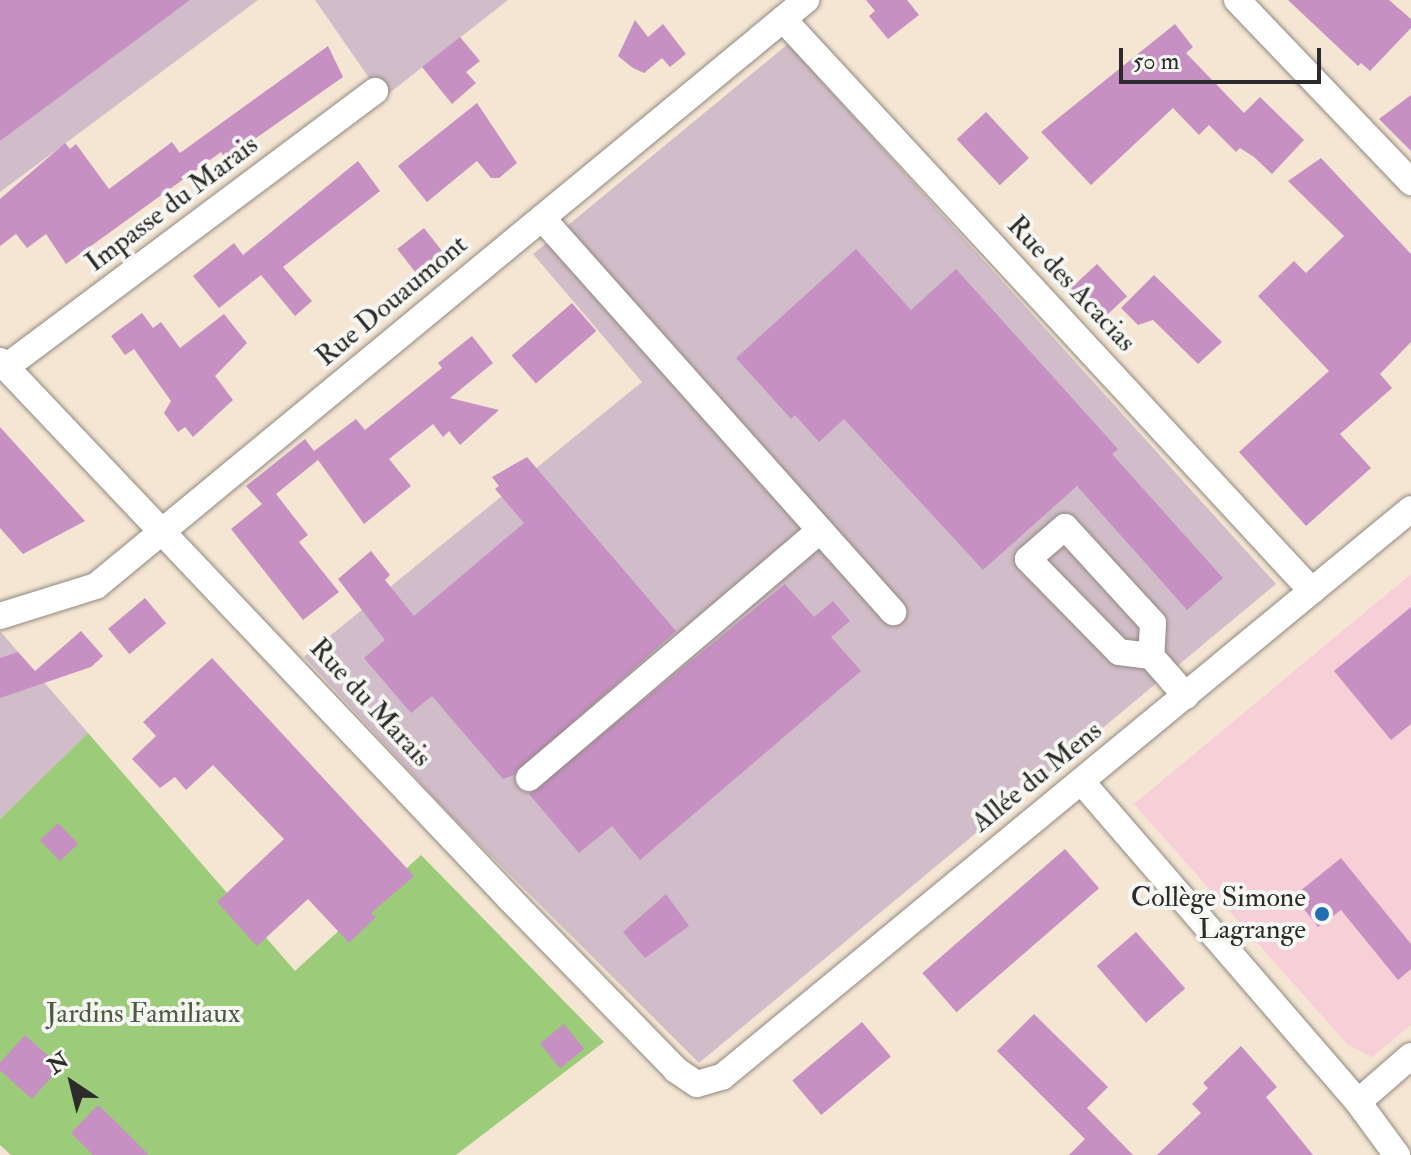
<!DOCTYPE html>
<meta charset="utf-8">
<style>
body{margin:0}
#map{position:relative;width:1411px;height:1155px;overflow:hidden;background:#f4e6d3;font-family:"IM FELL Double Pica",serif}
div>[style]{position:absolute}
.built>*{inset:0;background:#f6cfd7}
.industrial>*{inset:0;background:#d1bdc9}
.green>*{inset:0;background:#9ccb7a}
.building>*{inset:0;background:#c690c3;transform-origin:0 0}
.roads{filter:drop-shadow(0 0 2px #90887f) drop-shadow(0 0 2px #90887f)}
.minor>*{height:26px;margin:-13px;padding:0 13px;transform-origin:13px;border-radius:13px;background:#fff}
.dots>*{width:22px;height:22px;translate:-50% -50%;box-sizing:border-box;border:4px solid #f6f6f2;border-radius:50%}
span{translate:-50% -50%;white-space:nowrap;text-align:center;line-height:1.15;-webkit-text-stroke:8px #f6f6f2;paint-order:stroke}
.street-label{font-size:28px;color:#2b2b2b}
.poi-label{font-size:28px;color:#2b2b2b}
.right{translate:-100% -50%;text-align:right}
.park-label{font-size:28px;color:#4d5b43}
.north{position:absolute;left:32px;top:1043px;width:80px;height:80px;-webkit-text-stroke:6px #f6f6f2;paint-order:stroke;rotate:325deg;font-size:22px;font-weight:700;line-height:32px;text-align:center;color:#2b2b2b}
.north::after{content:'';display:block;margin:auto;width:28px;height:36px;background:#2b2b2b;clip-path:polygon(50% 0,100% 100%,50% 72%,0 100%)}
.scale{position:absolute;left:1119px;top:48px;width:202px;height:36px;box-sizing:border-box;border:4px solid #2b2b2b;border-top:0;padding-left:10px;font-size:24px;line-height:28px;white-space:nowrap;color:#2b2b2b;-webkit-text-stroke:6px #f6f6f2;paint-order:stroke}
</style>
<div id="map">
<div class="built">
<i style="clip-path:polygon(1411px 574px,1411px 1025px,1372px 1057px,1348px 1045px,1134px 804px)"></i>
</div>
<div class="industrial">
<i style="clip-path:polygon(0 0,258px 0,0 192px)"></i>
<i style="clip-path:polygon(315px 0,508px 0,383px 98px)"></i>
<i style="clip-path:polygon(788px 44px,1276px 584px,699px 1063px,454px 819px,304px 657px,642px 382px,533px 254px)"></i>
<i style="clip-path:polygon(0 631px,88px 733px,0 819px)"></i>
</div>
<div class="green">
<i style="clip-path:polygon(88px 733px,295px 971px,421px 855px,604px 1042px,456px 1155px,11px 1155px,0 1145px,0 819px)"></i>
</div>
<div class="building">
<i style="clip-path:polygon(0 0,190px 0,0 141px)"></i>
<i style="clip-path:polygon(866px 0,907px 0,919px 15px,888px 39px,869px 16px,875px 11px)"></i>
<i style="clip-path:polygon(1288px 0,1389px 0,1411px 19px,1411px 28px,1370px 71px,1361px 63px,1358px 66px)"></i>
<i style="clip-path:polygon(635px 20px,648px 37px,663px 24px,686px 54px,670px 67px,662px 58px,644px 73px,633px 68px,618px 56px)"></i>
<i style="clip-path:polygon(1175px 24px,1193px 47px,1186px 53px,1244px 113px,1260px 97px,1304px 140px,1272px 174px,1254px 157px,1240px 148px,1236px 152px,1209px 125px,1199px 135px,1173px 108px,1091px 185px,1041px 132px)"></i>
<i style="clip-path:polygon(460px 37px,480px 61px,466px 72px,476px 83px,452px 104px,422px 67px)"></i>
<i style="clip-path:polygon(328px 46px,343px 77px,226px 159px,221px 152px,66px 264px,46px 234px,27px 248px,16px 234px,0 246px,0 199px,65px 143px,70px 149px,76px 144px,109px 189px,172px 142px,180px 153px)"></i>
<i style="clip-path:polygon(1411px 95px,1411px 151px,1379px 119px)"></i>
<i style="clip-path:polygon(477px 103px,517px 163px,499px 178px,491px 178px,477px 161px,427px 202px,398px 166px)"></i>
<i style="left:986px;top:112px;width:63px;height:40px;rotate:47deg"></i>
<i style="clip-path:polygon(1321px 158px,1411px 254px,1411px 342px,1380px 374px,1392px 388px,1340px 434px,1371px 468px,1306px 526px,1239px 452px,1329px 371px,1258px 296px,1294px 261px,1306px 273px,1344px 236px,1288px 181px)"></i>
<i style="clip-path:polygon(358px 161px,380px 191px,283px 267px,312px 301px,295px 316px,261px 275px,219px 308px,193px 276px,234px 243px,243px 255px)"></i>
<i style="left:424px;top:228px;width:34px;height:34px;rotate:52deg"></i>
<i style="clip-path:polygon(856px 249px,911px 310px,956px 269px,1118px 449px,1112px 454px,1223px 578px,1187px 610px,1077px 486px,983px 570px,844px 419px,819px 442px,795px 415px,791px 419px,736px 358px)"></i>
<i style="left:1097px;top:264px;width:44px;height:36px;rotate:47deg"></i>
<i style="clip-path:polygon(1154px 275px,1222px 342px,1198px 364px,1153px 320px,1138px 325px,1121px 308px)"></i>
<i style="left:572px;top:303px;width:37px;height:80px;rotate:49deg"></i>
<i style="clip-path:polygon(142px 313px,153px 328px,161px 322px,180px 348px,224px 314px,247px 343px,215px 376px,233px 400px,193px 437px,185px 427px,178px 432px,164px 413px,171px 401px,134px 349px,125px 355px,111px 336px)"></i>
<i style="clip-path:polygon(472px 336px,493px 363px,450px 398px,499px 410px,460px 445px,449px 431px,443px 437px,433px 424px,389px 459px,411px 486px,364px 524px,318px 460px,276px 494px,308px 535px,299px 542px,339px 592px,303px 620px,231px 529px,262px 504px,246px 486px,305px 439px,314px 451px,356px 419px,365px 430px,442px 368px,438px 363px)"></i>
<i style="clip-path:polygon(0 427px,85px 521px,23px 554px,0 528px)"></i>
<i style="clip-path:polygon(527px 457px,676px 631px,514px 775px,503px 779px,432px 696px,411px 713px,364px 658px,385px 640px,338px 579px,371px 551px,390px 575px,385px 580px,414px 616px,524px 523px,495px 489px,499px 486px,492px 477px)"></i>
<i style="clip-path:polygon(785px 584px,814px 617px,833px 601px,850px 621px,831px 637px,861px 671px,640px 860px,612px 826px,579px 853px,529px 794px)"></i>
<i style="left:145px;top:598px;width:33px;height:48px;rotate:50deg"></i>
<i style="clip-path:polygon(1411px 607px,1411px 724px,1391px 740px,1334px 671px)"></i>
<i style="clip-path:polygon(81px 631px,103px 656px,91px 667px,0 698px,0 658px,18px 652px,35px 671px)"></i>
<i style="clip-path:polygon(212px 658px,414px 876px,371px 913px,376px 917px,349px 943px,308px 899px,257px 946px,217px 902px,284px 839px,213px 765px,186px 790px,175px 777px,160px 788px,132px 759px,156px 736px,143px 722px)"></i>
<i style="left:58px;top:823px;width:29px;height:25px;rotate:46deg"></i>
<i style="left:1065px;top:849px;width:52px;height:189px;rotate:49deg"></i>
<i style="clip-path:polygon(1341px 858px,1411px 944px,1411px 969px,1398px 980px,1341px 910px,1318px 927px,1294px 896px)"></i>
<i style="clip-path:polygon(666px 894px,689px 926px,645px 958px,623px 932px)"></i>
<i style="left:1136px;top:932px;width:75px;height:52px;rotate:49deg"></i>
<i style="clip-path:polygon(1034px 1014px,1108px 1087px,1087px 1108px,1133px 1155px,1069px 1155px,1085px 1139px,997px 1051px)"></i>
<i style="left:862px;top:1022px;width:45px;height:91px;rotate:50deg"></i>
<i style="left:564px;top:1024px;width:32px;height:31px;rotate:51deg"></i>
<i style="left:25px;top:1035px;width:48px;height:43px;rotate:42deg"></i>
<i style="clip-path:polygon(1241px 1046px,1277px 1087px,1266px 1097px,1313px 1155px,1157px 1155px,1201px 1113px,1192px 1104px,1208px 1088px,1203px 1083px)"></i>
<i style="clip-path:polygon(98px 1105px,109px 1115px,149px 1155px,93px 1155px,71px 1133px)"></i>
</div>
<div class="roads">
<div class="minor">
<i style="left:1237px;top:0;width:252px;rotate:46.3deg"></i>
<i style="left:783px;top:19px;width:779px;rotate:47.24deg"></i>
<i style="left:542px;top:218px;width:528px;rotate:48.3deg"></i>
<i style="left:0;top:361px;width:740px;rotate:46.53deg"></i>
<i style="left:509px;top:898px;width:240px;rotate:45.8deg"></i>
<i style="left:676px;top:1070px;width:25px;rotate:34deg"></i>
<i style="left:697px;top:1084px;width:26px;rotate:-16deg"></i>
<i style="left:722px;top:1077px;width:893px;rotate:-39.5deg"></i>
<i style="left:6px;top:367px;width:461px;rotate:-36.8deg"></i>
<i style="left:1065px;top:527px;width:130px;rotate:47.5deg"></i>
<i style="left:1153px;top:623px;width:33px;rotate:93deg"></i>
<i style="left:1151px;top:656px;width:32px;rotate:-173deg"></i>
<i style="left:1119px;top:652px;width:130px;rotate:-134.4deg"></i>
<i style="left:1028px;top:559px;width:49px;rotate:-40.9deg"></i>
<i style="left:0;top:616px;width:101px;rotate:-17.4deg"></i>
<i style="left:96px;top:586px;width:921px;rotate:-39.53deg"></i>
<i style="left:1151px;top:656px;width:53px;rotate:48.8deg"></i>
<i style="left:529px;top:778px;width:382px;rotate:-40.4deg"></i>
<i style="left:1081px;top:781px;width:424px;rotate:49.2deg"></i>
<i style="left:1358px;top:1102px;width:66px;rotate:53.7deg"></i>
<i style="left:1358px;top:1102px;width:70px;rotate:-41deg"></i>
</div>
</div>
<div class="dots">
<i style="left:1322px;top:914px;background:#1f6fb2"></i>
</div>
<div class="street-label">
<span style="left:172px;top:204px;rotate:-37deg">Impasse du Marais</span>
<span style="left:1071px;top:284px;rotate:47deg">Rue des Acacias</span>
<span style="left:392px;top:301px;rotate:-40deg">Rue Douaumont</span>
<span style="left:370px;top:703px;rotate:47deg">Rue du Marais</span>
<span style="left:1037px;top:777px;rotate:-39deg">Allée du Mens</span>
</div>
<div class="poi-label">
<span class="right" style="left:1306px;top:914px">Collège Simone<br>Lagrange</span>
</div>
<div class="park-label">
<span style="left:143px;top:1014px">Jardins Familiaux</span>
</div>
<div class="north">N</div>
<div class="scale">50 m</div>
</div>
